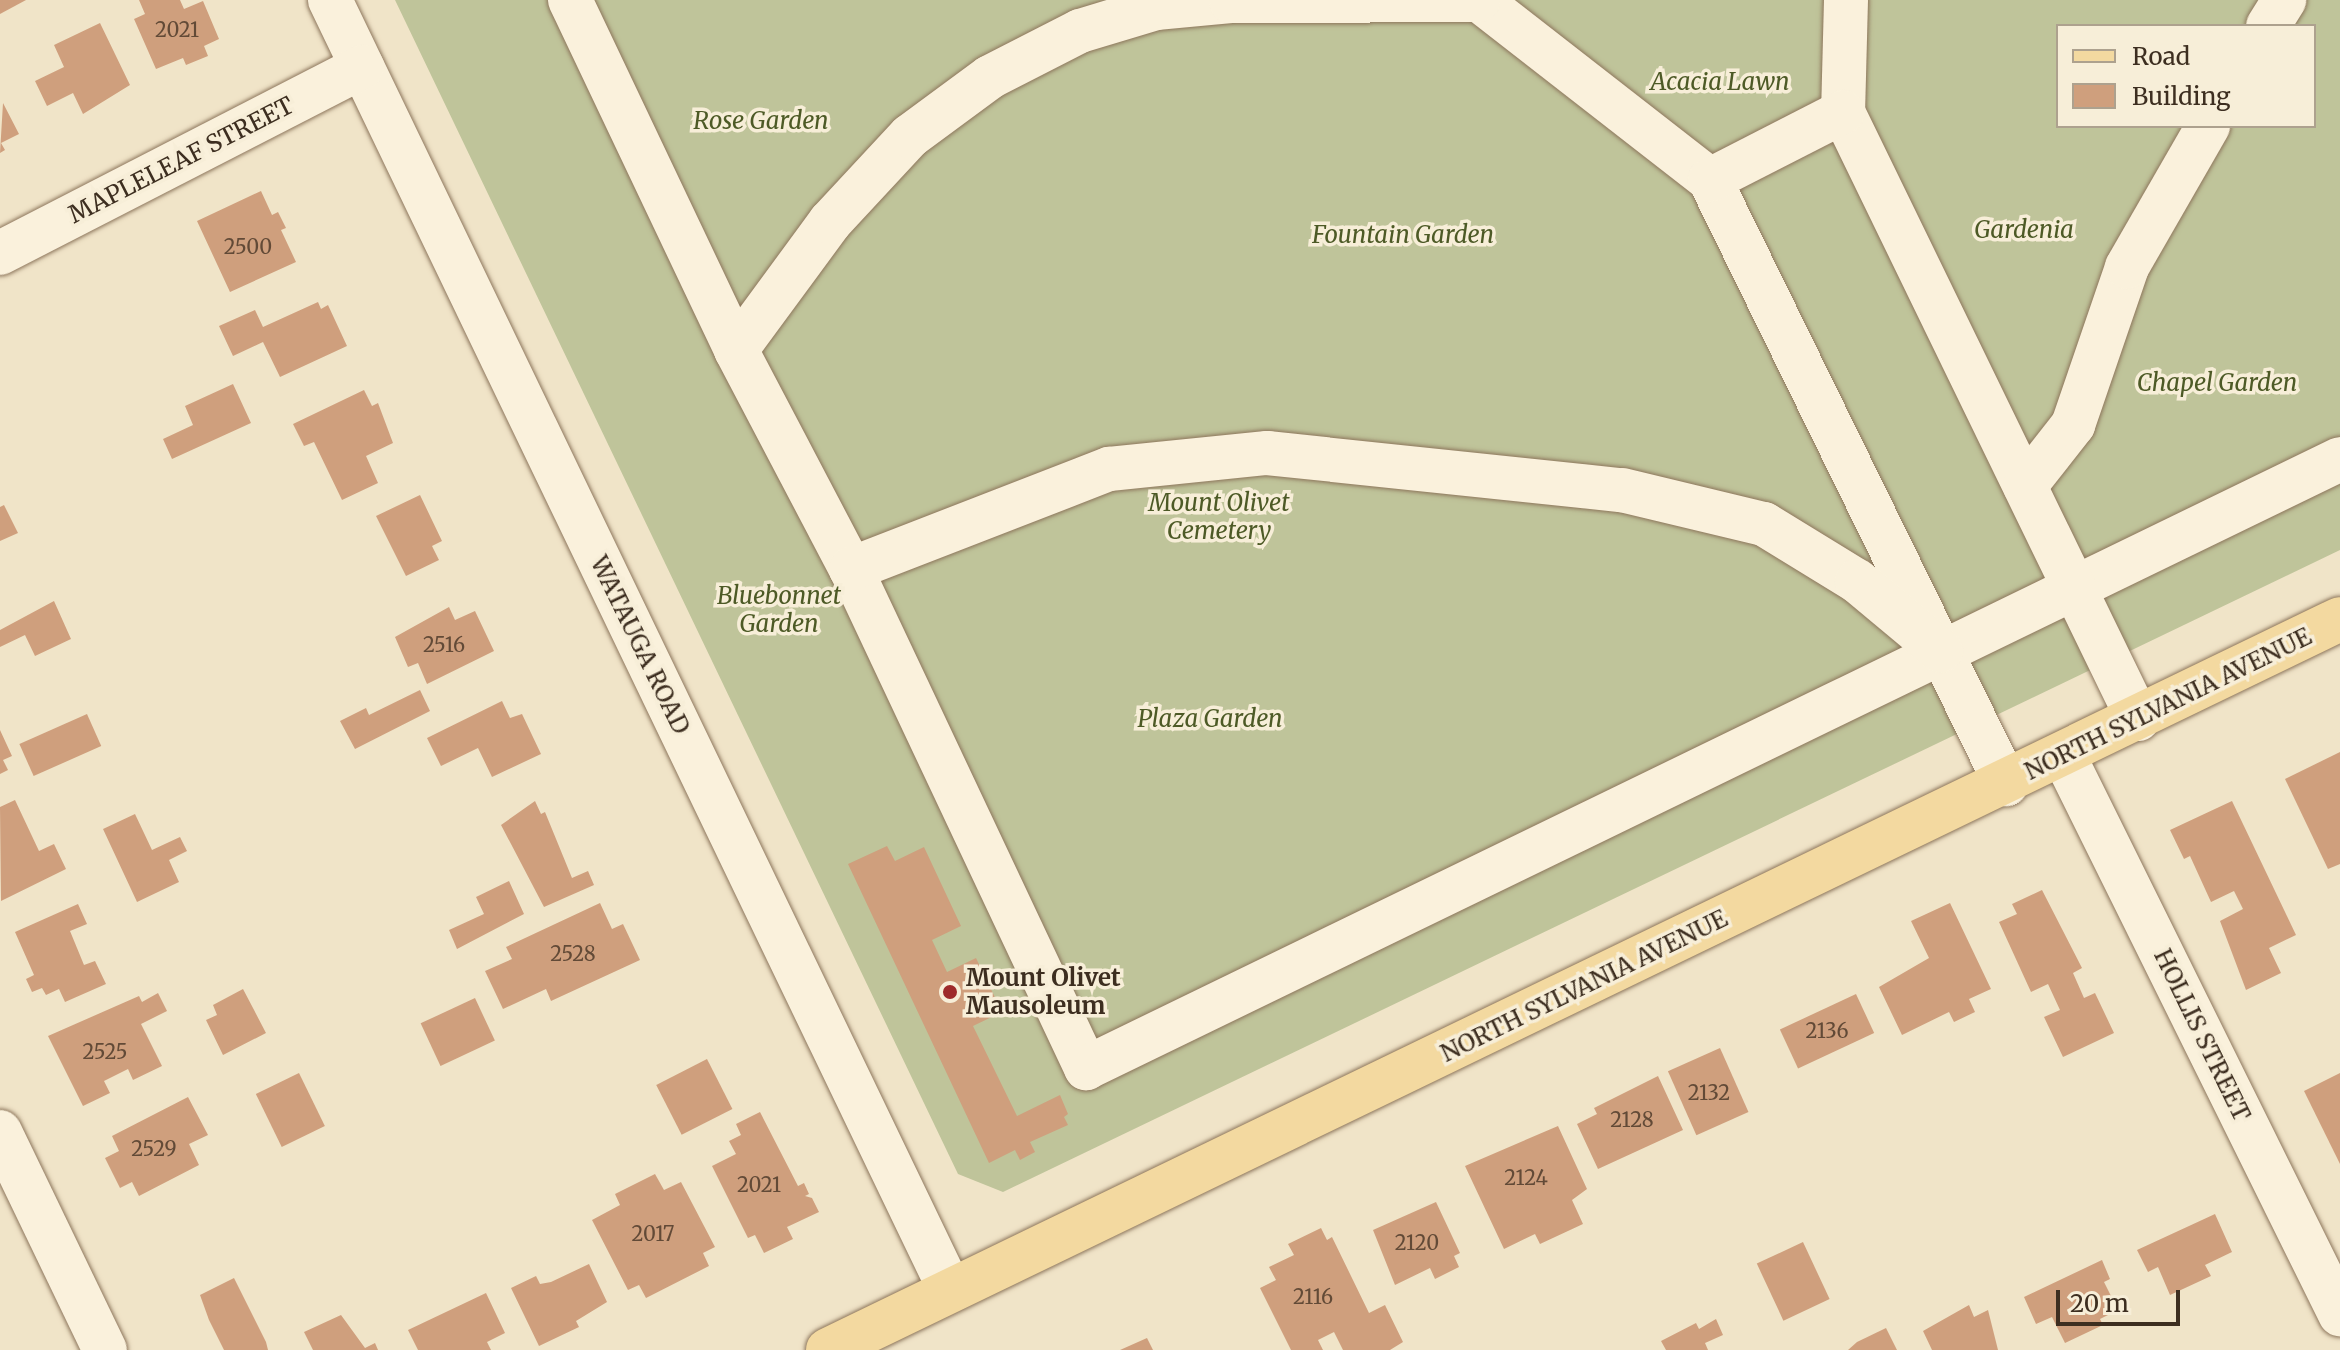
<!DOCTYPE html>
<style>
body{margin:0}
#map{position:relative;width:2340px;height:1350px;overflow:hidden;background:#f0e4c8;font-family:Merriweather,serif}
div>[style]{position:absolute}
.cemetery>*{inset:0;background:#bfc49a}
.building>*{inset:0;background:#cf9f7d;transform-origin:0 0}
.roads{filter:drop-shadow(0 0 2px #8d765c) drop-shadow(0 0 2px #8d765c)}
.minor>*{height:44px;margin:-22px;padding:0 22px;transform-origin:22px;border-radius:22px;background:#faf1dc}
.major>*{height:44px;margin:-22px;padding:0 22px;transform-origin:22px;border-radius:22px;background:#f3d9a0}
.dots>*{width:22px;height:22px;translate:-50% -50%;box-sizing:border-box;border:4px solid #f7eed8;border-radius:50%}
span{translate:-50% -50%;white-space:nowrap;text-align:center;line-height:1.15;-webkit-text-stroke:7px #f7eed8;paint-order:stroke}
.number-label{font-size:20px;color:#624a37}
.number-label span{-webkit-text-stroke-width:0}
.park-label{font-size:24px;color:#4d5a26;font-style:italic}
.street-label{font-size:24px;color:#3d2e20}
.poi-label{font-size:24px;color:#3d2e20;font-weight:700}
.left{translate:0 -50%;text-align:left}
.legend{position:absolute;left:2056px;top:24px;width:260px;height:104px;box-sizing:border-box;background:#f7eed8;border:2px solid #ada18e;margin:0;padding:10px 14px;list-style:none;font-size:24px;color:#3d2e20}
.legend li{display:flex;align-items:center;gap:16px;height:40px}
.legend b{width:40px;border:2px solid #ada18e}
.scale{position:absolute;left:2056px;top:1290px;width:124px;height:36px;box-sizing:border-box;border:4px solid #3d2e20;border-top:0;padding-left:10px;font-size:24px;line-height:28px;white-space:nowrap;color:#3d2e20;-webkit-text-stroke:6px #f7eed8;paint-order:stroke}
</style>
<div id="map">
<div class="cemetery">
<i style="clip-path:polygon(evenodd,395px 0,2340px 0,2340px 550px,1003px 1192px,958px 1174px,395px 0,2058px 26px,2314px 26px,2314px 126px,2058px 126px,2058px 26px)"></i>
</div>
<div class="building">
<i style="clip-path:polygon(0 0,26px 0,0 14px)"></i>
<i style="clip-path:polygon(139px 0,180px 0,184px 9px,203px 1px,219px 39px,204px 46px,208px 56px,186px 65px,183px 58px,156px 69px,134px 19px,145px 14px)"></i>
<i style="clip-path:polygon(100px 23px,130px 85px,83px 114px,73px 93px,47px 106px,35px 81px,64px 67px,54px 45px)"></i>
<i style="clip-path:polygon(3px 103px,19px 134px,1px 143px,5px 150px,0 153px)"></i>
<i style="clip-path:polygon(261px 191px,272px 215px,278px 212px,286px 228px,281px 230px,296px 262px,230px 292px,197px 221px)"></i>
<i style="clip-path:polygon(318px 302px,321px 309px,328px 305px,347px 346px,280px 377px,263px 342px,233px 356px,219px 326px,255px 310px,263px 327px)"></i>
<i style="clip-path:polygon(233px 384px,251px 423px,172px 459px,163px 439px,193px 425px,185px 406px)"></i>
<i style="clip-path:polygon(364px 390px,372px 406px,378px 403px,393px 443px,366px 456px,378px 483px,342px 500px,314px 442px,304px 446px,293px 424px)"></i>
<i style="clip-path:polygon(420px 495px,442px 541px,432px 546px,439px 560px,406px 576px,376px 516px)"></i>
<i style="clip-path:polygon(4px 505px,18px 533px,0 541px,0 507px)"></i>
<i style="clip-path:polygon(54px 601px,71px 639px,35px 656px,25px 635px,0 647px,0 630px)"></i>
<i style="clip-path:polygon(449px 607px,455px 620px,475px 611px,494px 651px,427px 684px,418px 663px,408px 667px,395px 637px)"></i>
<i style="clip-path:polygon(420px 690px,430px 711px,355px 749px,340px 721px,366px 708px,369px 715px)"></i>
<i style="clip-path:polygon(502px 701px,510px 718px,522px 714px,541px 754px,492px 777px,478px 748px,441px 766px,427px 738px)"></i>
<i style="left:87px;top:714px;width:35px;height:74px;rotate:66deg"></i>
<i style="clip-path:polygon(0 730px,12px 756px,3px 760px,8px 770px,0 774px)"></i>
<i style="clip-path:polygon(2340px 752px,2340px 864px,2328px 869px,2285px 779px)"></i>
<i style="clip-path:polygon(15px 800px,39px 851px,54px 844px,66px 869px,1px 901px,0 807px)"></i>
<i style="clip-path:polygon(535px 801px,541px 814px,545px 812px,572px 878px,588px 871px,594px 885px,544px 907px,501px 825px)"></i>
<i style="clip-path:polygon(2232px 801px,2296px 935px,2269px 948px,2281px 973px,2246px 990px,2220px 921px,2243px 909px,2234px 891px,2211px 902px,2190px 856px,2184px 859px,2170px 830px)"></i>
<i style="clip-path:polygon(135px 814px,152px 850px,180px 837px,187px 851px,169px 860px,179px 882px,137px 902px,103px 829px)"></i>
<i style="clip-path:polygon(887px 846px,895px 861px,924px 847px,961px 926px,932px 940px,947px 972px,976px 958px,1002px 1012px,973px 1026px,1017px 1116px,1060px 1095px,1068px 1114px,1064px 1117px,1068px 1125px,1030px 1142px,1035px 1152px,1020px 1160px,1015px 1150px,989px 1163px,848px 864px)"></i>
<i style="clip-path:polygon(509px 881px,524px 914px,457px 949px,449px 930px,484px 914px,476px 897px)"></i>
<i style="clip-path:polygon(2042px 890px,2082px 968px,2073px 973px,2084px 998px,2095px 993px,2114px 1033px,2063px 1057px,2044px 1017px,2060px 1010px,2048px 984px,2031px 992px,1999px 922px,2017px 914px,2012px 904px)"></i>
<i style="clip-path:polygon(600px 903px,612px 929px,623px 924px,640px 960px,551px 1001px,546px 989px,503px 1009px,485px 971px,512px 959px,506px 947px)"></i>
<i style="clip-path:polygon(1950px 903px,1991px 989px,1969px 999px,1975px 1012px,1954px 1022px,1949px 1012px,1902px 1035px,1879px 987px,1929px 958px,1911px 921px)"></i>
<i style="clip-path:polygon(78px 904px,87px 924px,70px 931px,84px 965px,95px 961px,106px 984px,65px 1002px,59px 989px,46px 995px,42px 988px,32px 992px,26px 979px,34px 975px,15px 932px)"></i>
<i style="clip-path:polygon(243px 989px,266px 1033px,223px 1055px,206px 1020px,217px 1015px,213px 1005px)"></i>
<i style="clip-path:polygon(158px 993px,167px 1011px,141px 1024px,162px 1066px,133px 1080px,128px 1069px,104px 1081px,110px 1093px,83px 1106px,48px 1036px,139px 996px,142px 1002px)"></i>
<i style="left:1856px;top:994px;width:43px;height:84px;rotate:65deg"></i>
<i style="left:475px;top:998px;width:47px;height:60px;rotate:65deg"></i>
<i style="left:1720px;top:1048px;width:70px;height:57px;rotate:66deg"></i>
<i style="left:707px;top:1059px;width:56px;height:57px;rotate:63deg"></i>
<i style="left:299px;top:1073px;width:59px;height:48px;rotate:64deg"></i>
<i style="clip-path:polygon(2340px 1073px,2340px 1164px,2304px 1091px)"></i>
<i style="clip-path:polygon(1658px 1076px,1683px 1130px,1598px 1169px,1577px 1124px,1597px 1114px,1594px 1108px)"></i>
<i style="clip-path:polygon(188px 1097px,208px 1135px,189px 1144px,199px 1165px,139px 1196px,132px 1182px,120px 1188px,105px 1158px,119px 1151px,112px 1136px)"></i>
<i style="clip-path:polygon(760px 1112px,798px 1186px,804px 1183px,809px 1194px,805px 1196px,812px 1198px,819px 1212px,787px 1227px,793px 1239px,764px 1253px,755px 1235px,748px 1238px,712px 1166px,736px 1154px,729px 1141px,741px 1135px,736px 1124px)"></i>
<i style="clip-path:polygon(1558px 1126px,1587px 1189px,1572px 1200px,1583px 1224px,1540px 1244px,1535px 1234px,1504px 1249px,1465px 1166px)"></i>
<i style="clip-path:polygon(655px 1174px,664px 1190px,681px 1182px,715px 1247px,703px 1253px,709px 1266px,646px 1298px,639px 1285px,628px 1290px,592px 1220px,620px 1205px,615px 1194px)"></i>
<i style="clip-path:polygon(1436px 1202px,1460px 1253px,1454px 1256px,1459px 1267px,1435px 1279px,1430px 1268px,1395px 1285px,1373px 1230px)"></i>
<i style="clip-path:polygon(2215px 1214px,2232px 1252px,2205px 1265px,2211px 1276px,2170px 1295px,2158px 1267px,2148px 1272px,2137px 1250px)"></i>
<i style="clip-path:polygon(1321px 1228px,1327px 1240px,1332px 1237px,1369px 1313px,1385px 1305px,1403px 1342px,1390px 1350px,1343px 1350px,1334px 1332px,1318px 1340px,1323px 1350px,1291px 1350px,1260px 1288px,1276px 1280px,1269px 1267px,1294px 1255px,1288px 1244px)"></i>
<i style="left:1803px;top:1242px;width:63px;height:51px;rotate:65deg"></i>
<i style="clip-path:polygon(2102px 1260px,2110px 1279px,2104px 1282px,2118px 1310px,2100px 1319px,2103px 1325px,2065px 1343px,2052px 1317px,2036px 1324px,2024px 1297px)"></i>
<i style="clip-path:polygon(589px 1264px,607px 1302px,576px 1321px,579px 1327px,539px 1346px,511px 1288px,536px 1276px,540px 1284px,551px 1282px)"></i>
<i style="clip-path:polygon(234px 1278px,266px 1342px,268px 1350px,224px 1350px,209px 1320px,200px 1295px)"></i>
<i style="clip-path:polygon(486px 1293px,505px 1333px,487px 1342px,491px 1350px,418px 1350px,408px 1330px)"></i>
<i style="clip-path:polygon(1969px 1305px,1974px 1317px,1988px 1310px,1998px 1350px,1932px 1350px,1923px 1331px)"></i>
<i style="clip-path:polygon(341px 1315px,365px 1348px,375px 1343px,378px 1350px,313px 1350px,304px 1332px)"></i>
<i style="clip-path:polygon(1716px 1319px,1723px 1335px,1705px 1343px,1708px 1350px,1666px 1350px,1661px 1341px,1696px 1323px,1699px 1329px)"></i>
<i style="clip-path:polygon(1886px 1328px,1897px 1350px,1848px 1350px,1857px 1342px)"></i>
<i style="clip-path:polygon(1147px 1338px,1153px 1350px,1120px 1350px)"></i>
</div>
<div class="roads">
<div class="minor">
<i style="left:330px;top:0;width:1431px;rotate:64.33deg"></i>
<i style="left:570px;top:0;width:387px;rotate:64.6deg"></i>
<i style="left:736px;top:350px;width:247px;rotate:62.3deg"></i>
<i style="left:851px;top:569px;width:552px;rotate:64.78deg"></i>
<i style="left:1086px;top:1068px;width:1394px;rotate:-25.9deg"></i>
<i style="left:1479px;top:0;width:293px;rotate:37.9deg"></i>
<i style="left:1710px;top:180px;width:673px;rotate:63.89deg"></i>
<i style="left:1846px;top:0;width:112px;rotate:91.5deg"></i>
<i style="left:1843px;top:112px;width:675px;rotate:64.08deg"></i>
<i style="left:2268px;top:26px;width:31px;rotate:-58deg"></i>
<i style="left:1710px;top:180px;width:149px;rotate:-27.1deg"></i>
<i style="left:0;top:253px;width:407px;rotate:-27.2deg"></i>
<i style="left:736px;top:350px;width:159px;rotate:-53.7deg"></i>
<i style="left:830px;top:222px;width:117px;rotate:-47.1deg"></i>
<i style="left:910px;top:136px;width:99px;rotate:-36.4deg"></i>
<i style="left:990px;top:77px;width:101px;rotate:-27.1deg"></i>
<i style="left:1080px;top:31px;width:79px;rotate:-16.8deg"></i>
<i style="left:1156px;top:8px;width:75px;rotate:-5.3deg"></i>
<i style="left:1231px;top:1px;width:247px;rotate:-0.2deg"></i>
<i style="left:2025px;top:486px;width:78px;rotate:-51.8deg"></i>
<i style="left:2073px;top:425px;width:167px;rotate:-71.1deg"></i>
<i style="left:2127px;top:267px;width:163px;rotate:-60.1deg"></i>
<i style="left:851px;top:569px;width:277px;rotate:-21.2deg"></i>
<i style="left:1109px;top:469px;width:159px;rotate:-5.8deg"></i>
<i style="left:1267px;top:453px;width:357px;rotate:6deg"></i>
<i style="left:1622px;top:490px;width:146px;rotate:13.5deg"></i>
<i style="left:1764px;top:524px;width:109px;rotate:31.5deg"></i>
<i style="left:1857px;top:581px;width:109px;rotate:39.8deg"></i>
<i style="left:2064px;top:756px;width:623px;rotate:63.68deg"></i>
<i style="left:0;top:1132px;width:242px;rotate:64.3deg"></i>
</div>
<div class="major">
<i style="left:828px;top:1350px;width:1679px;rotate:-25.8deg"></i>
</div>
</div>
<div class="dots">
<i style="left:950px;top:992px;background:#9e2a2b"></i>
</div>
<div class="number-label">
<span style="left:177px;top:29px">2021</span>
<span style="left:248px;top:246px">2500</span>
<span style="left:444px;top:644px">2516</span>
<span style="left:573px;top:953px">2528</span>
<span style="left:1827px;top:1030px">2136</span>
<span style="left:105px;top:1051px">2525</span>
<span style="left:1709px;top:1092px">2132</span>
<span style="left:1632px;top:1119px">2128</span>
<span style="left:154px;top:1148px">2529</span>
<span style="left:1526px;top:1177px">2124</span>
<span style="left:759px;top:1184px">2021</span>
<span style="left:653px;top:1233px">2017</span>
<span style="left:1417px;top:1242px">2120</span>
<span style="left:1313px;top:1296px">2116</span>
</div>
<div class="park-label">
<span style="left:1720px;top:82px">Acacia Lawn</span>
<span style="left:761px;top:121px">Rose Garden</span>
<span style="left:2024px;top:230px">Gardenia</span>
<span style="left:1403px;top:235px">Fountain Garden</span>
<span style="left:2217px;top:383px">Chapel Garden</span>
<span style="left:1219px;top:517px">Mount Olivet<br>Cemetery</span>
<span style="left:779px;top:610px">Bluebonnet<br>Garden</span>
<span style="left:1210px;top:719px">Plaza Garden</span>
</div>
<div class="street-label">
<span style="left:181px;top:160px;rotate:-27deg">MAPLELEAF STREET</span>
<span style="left:640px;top:645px;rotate:64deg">WATAUGA ROAD</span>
<span style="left:2168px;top:704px;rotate:-26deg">NORTH SYLVANIA AVENUE</span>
<span style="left:1584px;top:986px;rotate:-26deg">NORTH SYLVANIA AVENUE</span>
<span style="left:2202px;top:1035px;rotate:64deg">HOLLIS STREET</span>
</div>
<div class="poi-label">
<span class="left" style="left:966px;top:992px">Mount Olivet<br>Mausoleum</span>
</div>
<ul class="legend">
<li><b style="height:10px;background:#f3d9a0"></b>Road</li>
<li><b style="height:22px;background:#cf9f7d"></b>Building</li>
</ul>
<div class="scale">20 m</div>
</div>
